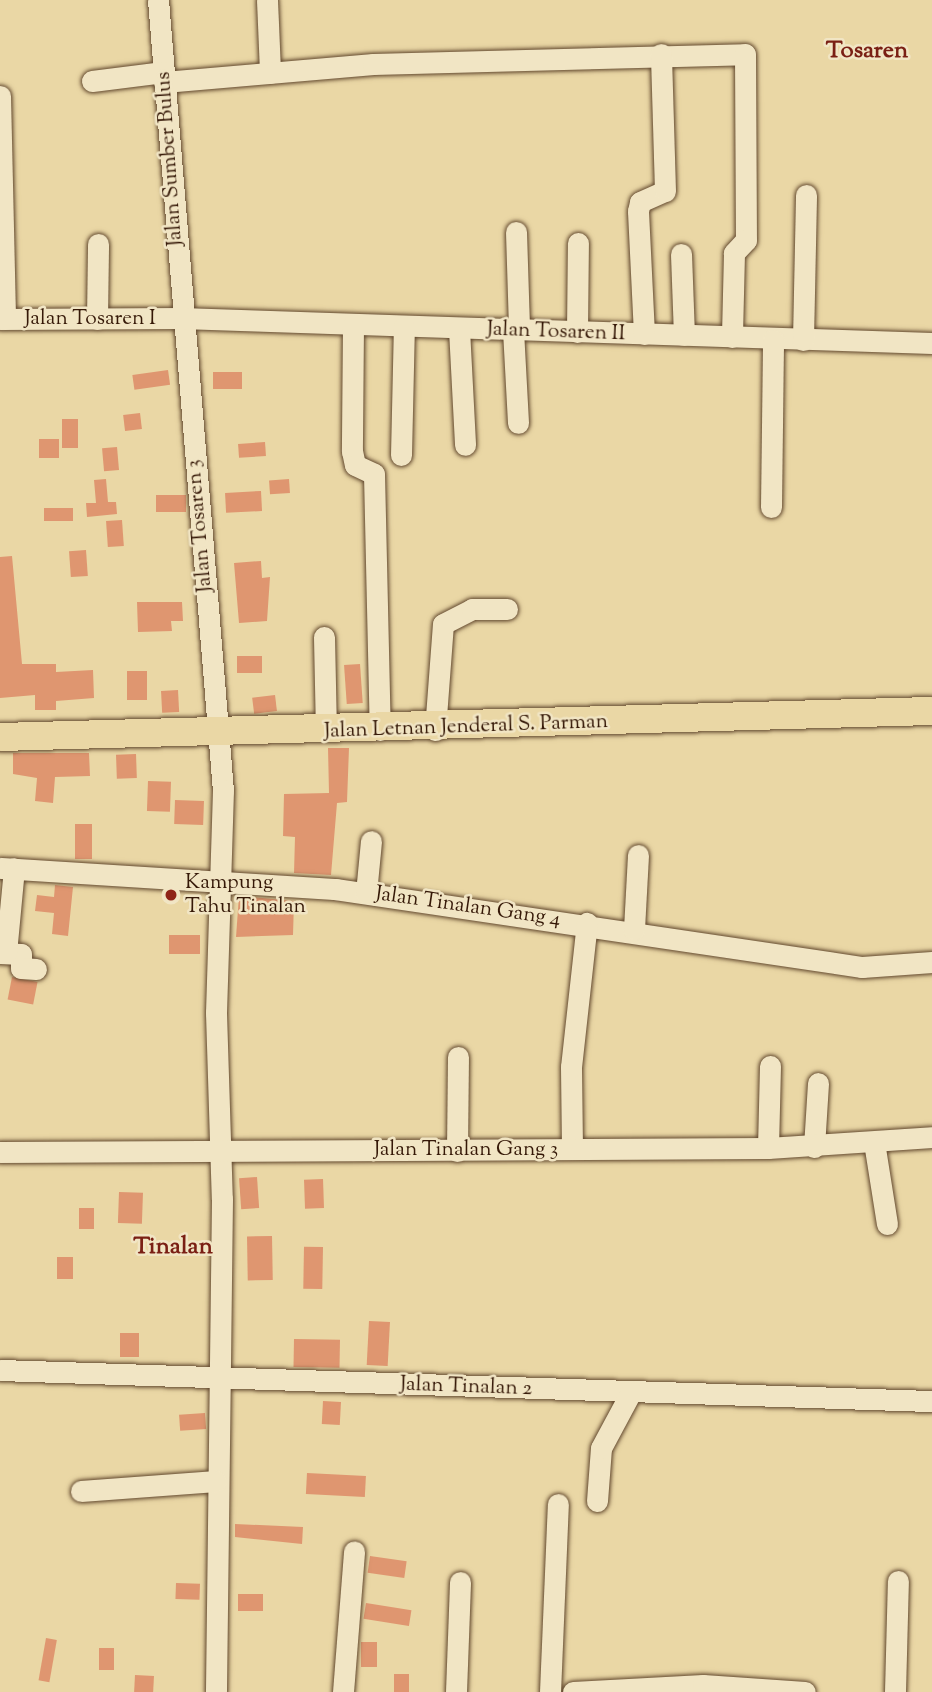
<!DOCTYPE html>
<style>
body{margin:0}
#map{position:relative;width:932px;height:1692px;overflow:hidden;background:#ead7a5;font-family:"Sorts Mill Goudy",serif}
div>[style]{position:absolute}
.building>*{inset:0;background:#df9670;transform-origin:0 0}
.roads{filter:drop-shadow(0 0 2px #62482e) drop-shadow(0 0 2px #62482e)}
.minor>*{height:21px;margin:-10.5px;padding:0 10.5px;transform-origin:10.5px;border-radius:10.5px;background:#f1e5c4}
.major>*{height:28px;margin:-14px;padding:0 14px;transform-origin:14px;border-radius:14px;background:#ead7a5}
.dots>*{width:19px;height:19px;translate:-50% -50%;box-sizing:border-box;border:4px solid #f1e5c4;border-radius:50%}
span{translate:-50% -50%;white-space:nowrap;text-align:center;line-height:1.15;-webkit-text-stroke:5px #f1e5c4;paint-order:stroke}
.street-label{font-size:21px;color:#351807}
.poi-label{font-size:21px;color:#351807}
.left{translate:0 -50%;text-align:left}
.quarter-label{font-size:24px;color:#7a1f14;font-weight:700}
</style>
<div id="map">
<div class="building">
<i style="left:168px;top:370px;width:15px;height:36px;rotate:82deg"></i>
<i style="left:213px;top:372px;width:29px;height:17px"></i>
<i style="left:140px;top:413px;width:16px;height:17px;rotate:83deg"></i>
<i style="left:78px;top:419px;width:29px;height:16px;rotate:90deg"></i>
<i style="left:59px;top:439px;width:19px;height:20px;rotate:90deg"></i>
<i style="left:265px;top:442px;width:14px;height:27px;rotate:86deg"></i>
<i style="left:117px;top:447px;width:23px;height:15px;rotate:85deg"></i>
<i style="clip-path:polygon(106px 479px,108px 502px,116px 502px,117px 514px,87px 517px,86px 503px,96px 503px,94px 480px)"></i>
<i style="left:289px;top:479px;width:14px;height:20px;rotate:86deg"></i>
<i style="left:261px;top:491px;width:20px;height:36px;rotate:87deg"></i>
<i style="left:156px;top:495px;width:30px;height:17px"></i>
<i style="left:73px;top:508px;width:13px;height:29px;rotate:90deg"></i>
<i style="left:122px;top:520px;width:26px;height:16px;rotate:86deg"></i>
<i style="left:86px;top:550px;width:26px;height:17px;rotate:86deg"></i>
<i style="clip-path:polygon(12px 556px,22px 664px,56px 664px,56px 672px,93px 670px,94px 698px,56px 701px,56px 710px,35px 710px,35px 695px,0 698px,0 557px)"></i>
<i style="clip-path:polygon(261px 561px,262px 578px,270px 577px,267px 621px,239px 623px,234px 563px)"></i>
<i style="clip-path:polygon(137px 602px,182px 602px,183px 621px,171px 621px,172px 631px,138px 632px)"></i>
<i style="left:237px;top:656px;width:25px;height:17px"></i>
<i style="left:360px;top:664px;width:39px;height:16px;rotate:86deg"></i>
<i style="left:127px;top:671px;width:20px;height:29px"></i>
<i style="left:178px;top:690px;width:22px;height:17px;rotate:87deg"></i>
<i style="left:275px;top:695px;width:16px;height:23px;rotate:83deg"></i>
<i style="clip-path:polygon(328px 748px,349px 748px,347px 802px,337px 803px,331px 875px,294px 873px,295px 837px,283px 836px,284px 794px,329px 793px)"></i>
<i style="clip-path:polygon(13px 753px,89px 753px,90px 776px,55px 777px,53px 803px,35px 801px,37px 778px,13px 774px)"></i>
<i style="left:136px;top:754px;width:24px;height:20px;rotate:88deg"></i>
<i style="left:148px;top:781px;width:23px;height:30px;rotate:2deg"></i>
<i style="left:175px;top:800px;width:29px;height:24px;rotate:2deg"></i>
<i style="left:75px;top:824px;width:17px;height:35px"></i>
<i style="clip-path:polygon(55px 885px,73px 887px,68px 936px,52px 934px,54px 913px,35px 911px,37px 895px,54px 897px)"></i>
<i style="clip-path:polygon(239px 896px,294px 901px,293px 935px,236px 937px)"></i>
<i style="left:200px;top:935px;width:19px;height:31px;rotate:90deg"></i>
<i style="left:12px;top:977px;width:26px;height:23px;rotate:11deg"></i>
<i style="left:257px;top:1177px;width:31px;height:18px;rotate:86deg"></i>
<i style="left:323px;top:1179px;width:29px;height:19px;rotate:88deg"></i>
<i style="left:119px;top:1192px;width:24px;height:31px;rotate:2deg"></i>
<i style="left:79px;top:1208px;width:15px;height:21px"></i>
<i style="left:272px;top:1236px;width:44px;height:25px;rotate:89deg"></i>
<i style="left:323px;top:1247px;width:42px;height:19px;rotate:91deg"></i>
<i style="left:57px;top:1257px;width:16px;height:22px"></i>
<i style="left:369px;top:1321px;width:21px;height:44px;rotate:3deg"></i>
<i style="left:139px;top:1333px;width:24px;height:19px;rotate:90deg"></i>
<i style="left:294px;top:1339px;width:46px;height:28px;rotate:1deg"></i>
<i style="left:323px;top:1401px;width:18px;height:23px;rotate:3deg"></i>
<i style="left:205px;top:1413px;width:16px;height:26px;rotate:86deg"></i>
<i style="left:307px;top:1473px;width:59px;height:21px;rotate:3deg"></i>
<i style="clip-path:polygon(235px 1524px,303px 1527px,302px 1544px,235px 1537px)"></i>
<i style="left:370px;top:1556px;width:37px;height:17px;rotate:8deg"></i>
<i style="left:176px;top:1583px;width:24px;height:16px;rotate:2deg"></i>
<i style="left:263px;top:1594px;width:17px;height:25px;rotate:90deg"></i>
<i style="left:366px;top:1603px;width:46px;height:16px;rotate:9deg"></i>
<i style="left:46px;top:1638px;width:11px;height:43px;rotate:10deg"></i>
<i style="left:361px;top:1642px;width:16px;height:25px"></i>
<i style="left:99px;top:1648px;width:15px;height:22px"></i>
<i style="left:394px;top:1674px;width:15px;height:18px"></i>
<i style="left:135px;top:1675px;width:19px;height:17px;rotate:3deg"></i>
</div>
<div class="roads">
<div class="minor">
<i style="left:158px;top:0;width:793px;rotate:85.3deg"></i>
<i style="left:223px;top:790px;width:223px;rotate:91.8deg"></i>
<i style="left:216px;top:1013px;width:186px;rotate:88.2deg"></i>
<i style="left:222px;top:1199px;width:493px;rotate:90.7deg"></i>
<i style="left:267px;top:0;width:73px;rotate:87.6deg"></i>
<i style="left:92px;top:81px;width:72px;rotate:-7.2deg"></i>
<i style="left:164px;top:82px;width:210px;rotate:-4.9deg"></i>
<i style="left:373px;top:64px;width:372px;rotate:-1.5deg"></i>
<i style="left:745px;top:54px;width:186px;rotate:89.7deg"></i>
<i style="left:746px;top:240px;width:18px;rotate:133deg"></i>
<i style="left:734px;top:253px;width:84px;rotate:91.4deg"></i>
<i style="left:0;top:96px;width:223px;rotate:88.7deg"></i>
<i style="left:516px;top:232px;width:98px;rotate:88.2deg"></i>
<i style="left:681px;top:254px;width:81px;rotate:87.9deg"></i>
<i style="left:0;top:319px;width:181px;rotate:-0.3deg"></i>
<i style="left:181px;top:318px;width:751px;rotate:1.91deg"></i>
<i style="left:97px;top:319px;width:75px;rotate:-89.2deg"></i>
<i style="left:353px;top:325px;width:126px;rotate:90.5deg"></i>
<i style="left:352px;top:451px;width:14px;rotate:78deg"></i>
<i style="left:355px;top:465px;width:21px;rotate:25deg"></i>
<i style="left:374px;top:474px;width:256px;rotate:88.7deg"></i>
<i style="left:459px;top:329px;width:116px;rotate:87deg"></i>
<i style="left:513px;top:330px;width:93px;rotate:86.9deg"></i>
<i style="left:577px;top:332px;width:89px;rotate:-89.4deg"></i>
<i style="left:644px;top:334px;width:123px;rotate:-92.8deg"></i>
<i style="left:638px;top:211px;width:9px;rotate:-77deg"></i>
<i style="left:640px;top:202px;width:27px;rotate:-24deg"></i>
<i style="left:665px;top:191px;width:137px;rotate:-91.7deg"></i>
<i style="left:803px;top:340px;width:145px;rotate:-88.8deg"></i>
<i style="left:401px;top:455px;width:128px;rotate:-88.7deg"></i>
<i style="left:771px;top:507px;width:167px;rotate:-89.3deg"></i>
<i style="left:324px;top:637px;width:94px;rotate:88.8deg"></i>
<i style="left:435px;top:730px;width:106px;rotate:-85.7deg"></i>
<i style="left:443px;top:624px;width:33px;rotate:-27deg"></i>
<i style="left:472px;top:609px;width:35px"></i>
<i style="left:0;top:868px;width:336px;rotate:3.6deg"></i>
<i style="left:335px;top:889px;width:533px;rotate:8.42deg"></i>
<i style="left:862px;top:967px;width:70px;rotate:-4.1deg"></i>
<i style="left:366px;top:893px;width:52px;rotate:-84.5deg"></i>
<i style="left:634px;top:929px;width:74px;rotate:-86.9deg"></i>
<i style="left:0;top:953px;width:21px;rotate:3deg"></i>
<i style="left:21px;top:954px;width:14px;rotate:90deg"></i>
<i style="left:21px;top:968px;width:15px;rotate:4deg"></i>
<i style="left:6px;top:953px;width:85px;rotate:-84.6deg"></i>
<i style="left:874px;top:1142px;width:83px;rotate:81deg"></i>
<i style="left:814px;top:1147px;width:64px;rotate:-86.4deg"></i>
<i style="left:768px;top:1148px;width:82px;rotate:-88.6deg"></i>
<i style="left:572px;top:1149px;width:82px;rotate:-90.7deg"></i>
<i style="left:571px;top:1067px;width:145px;rotate:-83.7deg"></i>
<i style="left:457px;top:1151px;width:94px;rotate:-89.4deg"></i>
<i style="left:0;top:1152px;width:768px;rotate:-0.3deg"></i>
<i style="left:768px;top:1148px;width:164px;rotate:-3.8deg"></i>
<i style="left:0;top:1370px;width:933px;rotate:1.91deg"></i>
<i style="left:81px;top:1491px;width:135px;rotate:-4.2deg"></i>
<i style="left:597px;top:1501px;width:53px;rotate:-85.7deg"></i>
<i style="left:601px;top:1448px;width:64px;rotate:-61.8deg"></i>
<i style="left:343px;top:1692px;width:141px;rotate:-85.5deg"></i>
<i style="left:456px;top:1692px;width:110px;rotate:-87.9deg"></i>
<i style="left:550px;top:1692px;width:188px;rotate:-87.6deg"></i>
<i style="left:573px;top:1692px;width:130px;rotate:-3.1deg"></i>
<i style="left:703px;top:1685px;width:102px;rotate:3.9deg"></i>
<i style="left:895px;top:1692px;width:111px;rotate:-88.5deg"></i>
</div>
<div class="major">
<i style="left:0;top:737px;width:932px;rotate:-1.6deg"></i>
</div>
</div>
<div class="dots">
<i style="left:171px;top:895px;background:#8f2418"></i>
</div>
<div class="street-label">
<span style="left:170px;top:159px;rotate:-94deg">Jalan Sumber Bulus</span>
<span style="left:90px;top:319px">Jalan Tosaren I</span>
<span style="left:556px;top:332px;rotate:2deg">Jalan Tosaren II</span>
<span style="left:200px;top:526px;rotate:-95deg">Jalan Tosaren 3</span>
<span style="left:466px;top:727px;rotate:-2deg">Jalan Letnan Jenderal S. Parman</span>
<span style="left:468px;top:907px;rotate:8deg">Jalan Tinalan Gang 4</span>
<span style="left:466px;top:1150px">Jalan Tinalan Gang 3</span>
<span style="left:466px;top:1387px;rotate:2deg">Jalan Tinalan 2</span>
</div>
<div class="poi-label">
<span class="left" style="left:185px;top:895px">Kampung<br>Tahu Tinalan</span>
</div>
<div class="quarter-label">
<span style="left:867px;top:52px">Tosaren</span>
<span style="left:173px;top:1248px">Tinalan</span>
</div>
</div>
